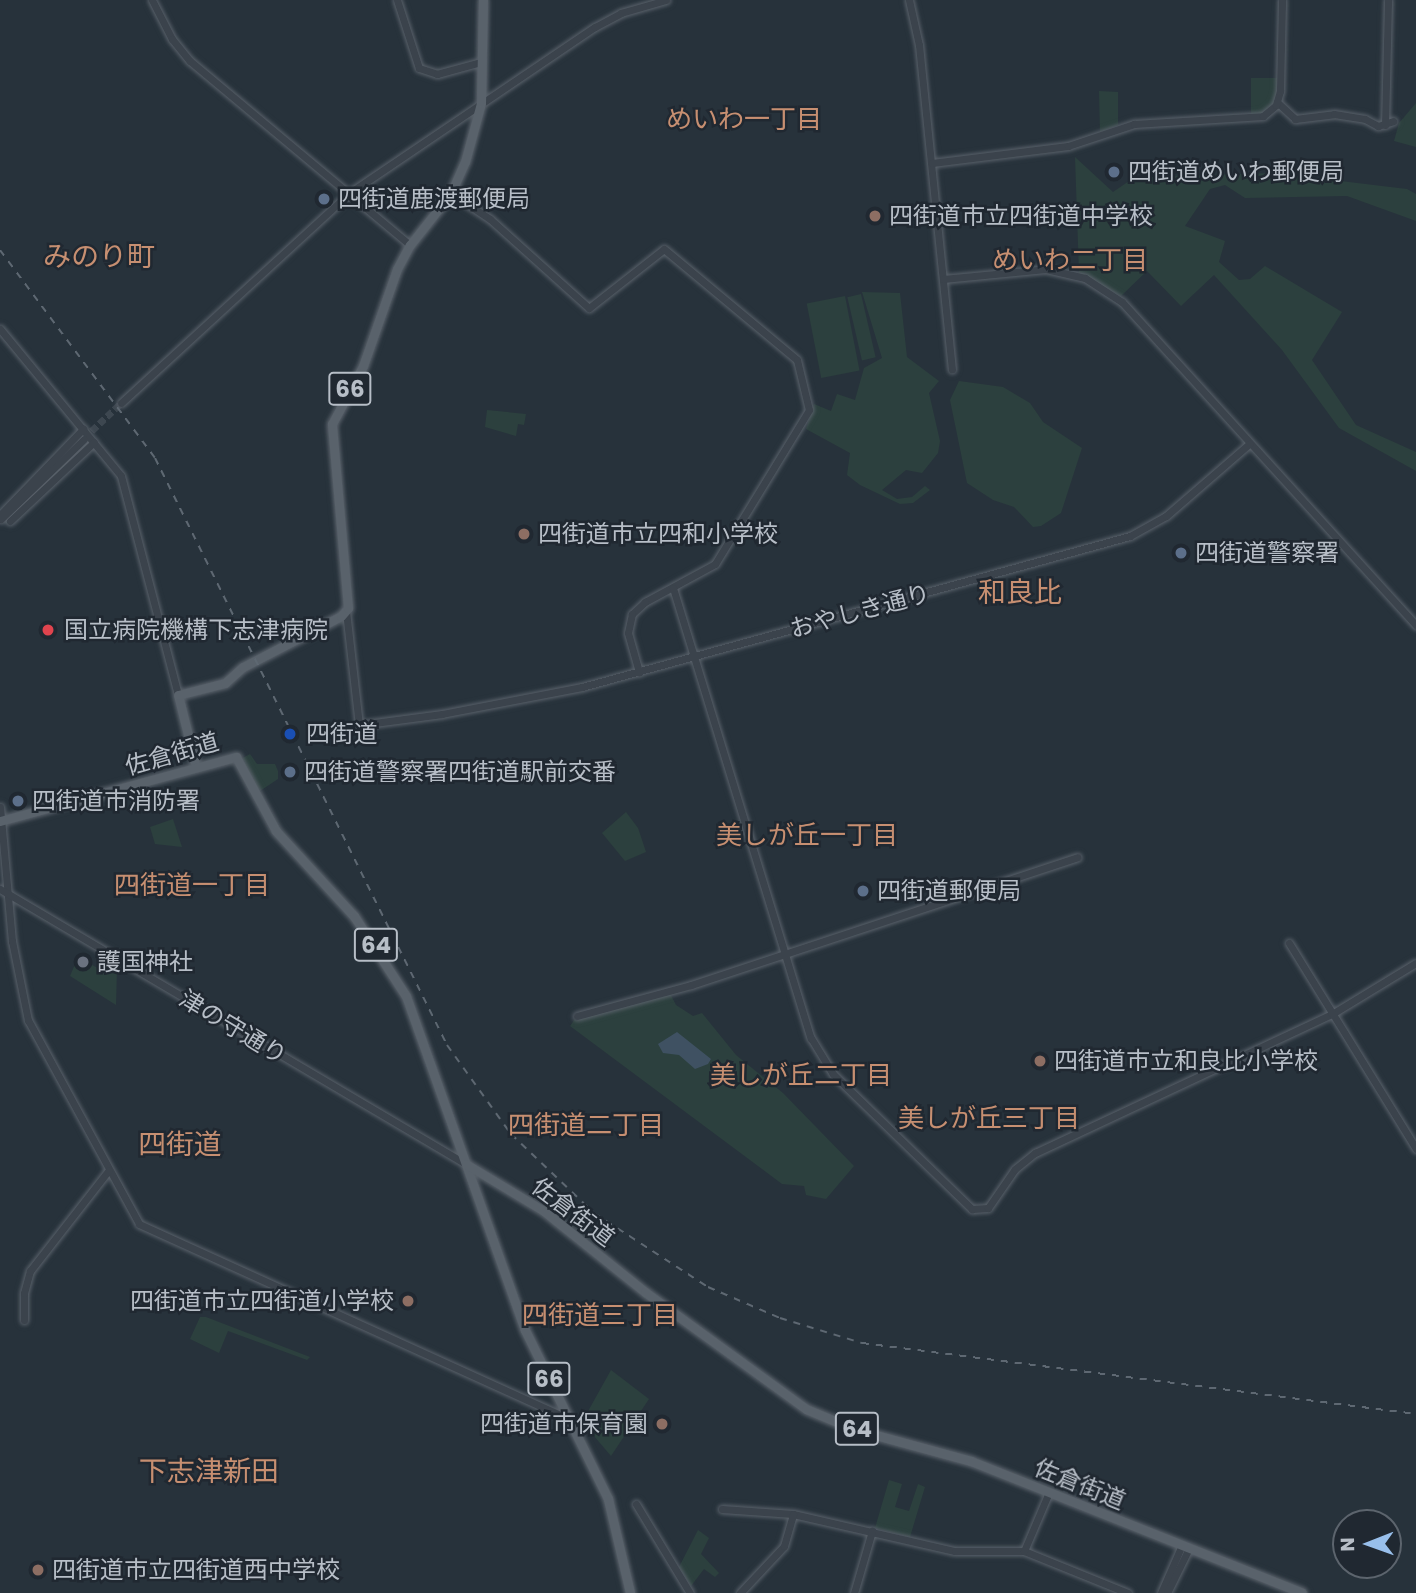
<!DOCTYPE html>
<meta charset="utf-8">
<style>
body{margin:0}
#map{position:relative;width:1416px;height:1593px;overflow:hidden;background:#27323b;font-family:Poppins,"Noto Sans JP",sans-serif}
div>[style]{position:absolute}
.green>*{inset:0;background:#2c403e;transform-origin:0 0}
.water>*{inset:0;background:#3f5162}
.minor-tunnel>*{height:7px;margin-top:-3.5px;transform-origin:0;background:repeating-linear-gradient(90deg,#3d4750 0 7px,transparent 0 10.5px)}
.roads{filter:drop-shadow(0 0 2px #59616a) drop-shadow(0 0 2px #59616a)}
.minor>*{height:7px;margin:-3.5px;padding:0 3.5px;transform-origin:3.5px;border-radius:3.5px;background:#3b434c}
.major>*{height:9px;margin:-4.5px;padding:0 4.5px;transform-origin:4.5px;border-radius:4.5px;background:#59626b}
.rail>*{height:2px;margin-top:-1px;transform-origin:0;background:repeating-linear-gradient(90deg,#5e6872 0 7px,transparent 0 14px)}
.dots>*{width:19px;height:19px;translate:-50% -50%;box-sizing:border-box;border:4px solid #202831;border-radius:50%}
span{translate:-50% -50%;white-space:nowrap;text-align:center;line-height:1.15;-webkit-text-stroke:5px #202831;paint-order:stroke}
.shield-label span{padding:2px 5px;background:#202831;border:2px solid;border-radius:5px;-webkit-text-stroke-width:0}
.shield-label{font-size:23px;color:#b7bec7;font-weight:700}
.poi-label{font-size:24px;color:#b7bec7}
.left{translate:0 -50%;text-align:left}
.right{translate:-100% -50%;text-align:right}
.street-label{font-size:24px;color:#b7bec7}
.neighbourhood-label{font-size:26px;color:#c78f71}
.quarter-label{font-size:28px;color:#c78f71}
.north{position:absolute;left:1332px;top:1509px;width:70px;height:70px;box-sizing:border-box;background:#202831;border:2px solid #5c646d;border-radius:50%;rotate:269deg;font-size:19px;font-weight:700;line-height:28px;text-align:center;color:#b7bec7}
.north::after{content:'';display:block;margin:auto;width:24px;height:32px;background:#98bfeb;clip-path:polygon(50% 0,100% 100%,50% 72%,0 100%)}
</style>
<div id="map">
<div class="green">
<i style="clip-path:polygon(1251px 78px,1278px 78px,1276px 99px,1265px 113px,1251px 116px)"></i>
<i style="clip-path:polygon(1099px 91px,1118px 92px,1118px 125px,1100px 132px)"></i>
<i style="clip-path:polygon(1416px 103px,1416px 147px,1394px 141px,1399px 123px)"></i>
<i style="clip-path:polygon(1075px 157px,1113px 192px,1135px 177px,1274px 173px,1407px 189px,1416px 194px,1416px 221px,1347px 196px,1245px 198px,1225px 185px,1210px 189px,1185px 226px,1225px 241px,1219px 262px,1239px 280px,1250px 279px,1265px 266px,1342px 312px,1312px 360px,1356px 425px,1416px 452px,1416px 471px,1339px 428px,1282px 350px,1214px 275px,1181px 306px,1147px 271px,1121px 296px,1079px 273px)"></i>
<i style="clip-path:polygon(862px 292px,900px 293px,907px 357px,939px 381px,929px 393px,940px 441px,938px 453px,922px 473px,906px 470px,882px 490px,897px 499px,912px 497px,925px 486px,930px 490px,913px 503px,900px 504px,860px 485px,847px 475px,850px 453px,806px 429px,814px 404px,831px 411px,837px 394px,855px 400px,864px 368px,882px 358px)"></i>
<i style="left:861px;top:294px;width:65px;height:14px;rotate:77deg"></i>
<i style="left:845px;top:296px;width:76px;height:39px;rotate:79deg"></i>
<i style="clip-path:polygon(959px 381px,1003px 387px,1030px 403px,1043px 422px,1082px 448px,1061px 513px,1041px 526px,1033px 527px,1014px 507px,993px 500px,967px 483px,950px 400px)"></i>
<i style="clip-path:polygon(487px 410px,526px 414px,524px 425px,518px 424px,516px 436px,485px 427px)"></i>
<i style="clip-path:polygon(250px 754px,257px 764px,275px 764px,278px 771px,278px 779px,260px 791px,239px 760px)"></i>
<i style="clip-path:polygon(626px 812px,638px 828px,646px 852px,625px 861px,602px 833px)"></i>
<i style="clip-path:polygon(173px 819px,182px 847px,155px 844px,150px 827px)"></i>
<i style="clip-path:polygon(78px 957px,101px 970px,105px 963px,117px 969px,116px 1005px,70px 976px)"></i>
<i style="clip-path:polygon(669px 991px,676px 1005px,693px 1016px,702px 1013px,736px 1055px,783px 1093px,854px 1166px,826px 1199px,806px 1195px,804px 1186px,782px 1184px,570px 1026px,577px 1016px)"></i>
<i style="clip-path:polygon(200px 1317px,206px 1317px,310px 1357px,307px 1360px,228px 1331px,219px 1353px,190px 1339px)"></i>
<i style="clip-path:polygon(611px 1370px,649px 1399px,611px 1456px,582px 1422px)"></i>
<i style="clip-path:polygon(889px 1480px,902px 1484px,895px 1507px,909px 1511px,918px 1484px,925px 1487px,910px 1537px,875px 1528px)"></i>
<i style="clip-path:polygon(698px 1530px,709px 1538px,701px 1554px,719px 1573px,715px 1577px,704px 1569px,691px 1586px,679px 1567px)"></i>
</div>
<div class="water">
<i style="clip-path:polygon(677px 1032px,711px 1059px,708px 1064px,695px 1069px,679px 1055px,663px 1053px,658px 1044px)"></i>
</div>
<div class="minor-tunnel">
<i style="left:84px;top:438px;width:51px;rotate:-43.4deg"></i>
</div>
<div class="roads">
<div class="minor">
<i style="left:152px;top:0;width:44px;rotate:62.9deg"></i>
<i style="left:172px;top:39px;width:28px;rotate:51deg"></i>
<i style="left:190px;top:61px;width:287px;rotate:39.9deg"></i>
<i style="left:397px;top:0;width:71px;rotate:72.1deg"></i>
<i style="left:419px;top:68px;width:19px;rotate:18deg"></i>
<i style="left:437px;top:74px;width:46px;rotate:-15.3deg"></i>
<i style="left:909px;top:0;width:46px;rotate:77.5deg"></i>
<i style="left:919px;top:45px;width:326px;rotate:84.2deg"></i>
<i style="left:1277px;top:102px;width:25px;rotate:43deg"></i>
<i style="left:1295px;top:119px;width:39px;rotate:-7deg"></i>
<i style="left:1334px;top:114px;width:31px;rotate:9deg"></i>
<i style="left:1365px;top:119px;width:15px;rotate:28deg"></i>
<i style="left:1378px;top:126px;width:16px;rotate:-18deg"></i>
<i style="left:1385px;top:125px;width:125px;rotate:-88.6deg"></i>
<i style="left:932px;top:163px;width:137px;rotate:-7.1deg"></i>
<i style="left:1068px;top:146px;width:70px;rotate:-18.4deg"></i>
<i style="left:1134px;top:124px;width:129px;rotate:-3.5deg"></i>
<i style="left:1263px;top:116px;width:17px;rotate:-40deg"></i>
<i style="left:1276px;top:105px;width:15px;rotate:-74deg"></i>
<i style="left:1280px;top:91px;width:91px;rotate:-88.7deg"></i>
<i style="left:451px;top:193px;width:47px;rotate:33.7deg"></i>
<i style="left:490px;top:219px;width:133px;rotate:42deg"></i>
<i style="left:589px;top:308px;width:95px;rotate:-38.2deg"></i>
<i style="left:664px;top:249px;width:173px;rotate:39.8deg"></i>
<i style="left:797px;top:360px;width:51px;rotate:76.5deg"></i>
<i style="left:809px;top:410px;width:180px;rotate:121.4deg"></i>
<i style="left:715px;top:564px;width:80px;rotate:151.5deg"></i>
<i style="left:645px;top:602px;width:18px;rotate:137deg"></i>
<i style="left:632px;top:614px;width:19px;rotate:102deg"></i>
<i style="left:628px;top:633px;width:41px;rotate:74.2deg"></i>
<i style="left:943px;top:279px;width:103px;rotate:-5.5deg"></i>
<i style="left:1046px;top:269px;width:40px;rotate:13deg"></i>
<i style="left:1085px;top:278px;width:44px;rotate:33deg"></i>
<i style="left:1122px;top:302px;width:437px;rotate:47.7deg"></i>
<i style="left:0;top:329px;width:190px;rotate:50.5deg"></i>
<i style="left:121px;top:476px;width:226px;rotate:75.4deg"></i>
<i style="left:121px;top:403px;width:309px;rotate:-42.6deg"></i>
<i style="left:348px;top:194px;width:298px;rotate:-34.1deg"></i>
<i style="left:595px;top:27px;width:30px;rotate:-28deg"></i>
<i style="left:621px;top:13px;width:47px;rotate:-16.1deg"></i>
<i style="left:0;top:515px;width:120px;rotate:-46deg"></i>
<i style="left:1px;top:519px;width:115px;rotate:-43.9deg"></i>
<i style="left:10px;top:521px;width:115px;rotate:-43.2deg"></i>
<i style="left:673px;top:588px;width:471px;rotate:73deg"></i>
<i style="left:811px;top:1038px;width:42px;rotate:58.6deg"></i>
<i style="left:833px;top:1074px;width:194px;rotate:44.2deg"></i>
<i style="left:972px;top:1209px;width:16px;rotate:-4deg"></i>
<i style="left:988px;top:1208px;width:47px;rotate:-55.3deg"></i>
<i style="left:1015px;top:1169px;width:26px;rotate:-39deg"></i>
<i style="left:1035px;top:1153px;width:328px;rotate:-25.1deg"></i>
<i style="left:1332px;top:1014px;width:98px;rotate:-31.3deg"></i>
<i style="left:346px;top:611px;width:115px;rotate:83.5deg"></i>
<i style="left:359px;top:725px;width:84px;rotate:-7.5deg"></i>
<i style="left:442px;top:714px;width:143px;rotate:-10.9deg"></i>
<i style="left:582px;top:687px;width:568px;rotate:-15.41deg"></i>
<i style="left:1130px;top:536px;width:41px;rotate:-29.1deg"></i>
<i style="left:1166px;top:516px;width:110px;rotate:-40.9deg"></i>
<i style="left:0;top:807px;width:135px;rotate:84.9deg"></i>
<i style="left:12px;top:941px;width:81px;rotate:78.6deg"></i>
<i style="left:28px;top:1020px;width:232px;rotate:61.4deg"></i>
<i style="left:139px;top:1224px;width:474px;rotate:24.4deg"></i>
<i style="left:0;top:889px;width:541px;rotate:30.55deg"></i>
<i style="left:1289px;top:943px;width:242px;rotate:58.3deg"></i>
<i style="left:577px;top:1016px;width:118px;rotate:-15.2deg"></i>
<i style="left:691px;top:985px;width:407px;rotate:-18.3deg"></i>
<i style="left:24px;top:1320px;width:27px;rotate:-90deg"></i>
<i style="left:24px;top:1293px;width:23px;rotate:-75deg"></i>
<i style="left:30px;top:1271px;width:128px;rotate:-52deg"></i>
<i style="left:636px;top:1504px;width:104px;rotate:58.8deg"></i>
<i style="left:722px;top:1509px;width:71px;rotate:4deg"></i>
<i style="left:793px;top:1514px;width:166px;rotate:12.9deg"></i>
<i style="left:955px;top:1551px;width:69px"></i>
<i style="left:1024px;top:1551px;width:112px;rotate:22deg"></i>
<i style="left:1024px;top:1551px;width:64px;rotate:-67deg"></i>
<i style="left:740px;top:1593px;width:64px;rotate:-46.9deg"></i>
<i style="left:784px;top:1546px;width:33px;rotate:-74deg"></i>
<i style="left:854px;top:1593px;width:65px;rotate:-73.8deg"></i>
<i style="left:1161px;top:1593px;width:52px;rotate:-66.4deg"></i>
<i style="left:1167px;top:1593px;width:50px;rotate:-63.9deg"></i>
</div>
<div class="major">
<i style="left:196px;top:767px;width:74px;rotate:-104deg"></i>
<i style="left:178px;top:695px;width:49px;rotate:-14.3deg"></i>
<i style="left:225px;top:683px;width:24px;rotate:-42deg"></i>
<i style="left:243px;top:667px;width:110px;rotate:-27.5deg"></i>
<i style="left:341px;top:616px;width:11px;rotate:-49deg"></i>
<i style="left:348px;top:608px;width:185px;rotate:-95deg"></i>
<i style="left:332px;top:424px;width:66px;rotate:-61.9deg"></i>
<i style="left:363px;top:366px;width:103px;rotate:-70.7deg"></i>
<i style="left:397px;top:269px;width:27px;rotate:-62deg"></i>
<i style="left:410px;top:245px;width:66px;rotate:-51.7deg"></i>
<i style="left:451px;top:193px;width:34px;rotate:-66deg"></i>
<i style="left:465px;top:162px;width:61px;rotate:-74.8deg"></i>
<i style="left:481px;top:103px;width:103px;rotate:-88.9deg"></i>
<i style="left:0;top:821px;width:245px;rotate:-15.2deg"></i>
<i style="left:236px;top:757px;width:84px;rotate:61.6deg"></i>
<i style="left:276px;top:831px;width:115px;rotate:47.5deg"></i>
<i style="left:354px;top:916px;width:95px;rotate:57deg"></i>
<i style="left:406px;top:996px;width:355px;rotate:70.4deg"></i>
<i style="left:525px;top:1330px;width:188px;rotate:63.8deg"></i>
<i style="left:608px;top:1499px;width:97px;rotate:76.8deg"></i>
<i style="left:466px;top:1164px;width:91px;rotate:31.1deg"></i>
<i style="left:544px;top:1211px;width:129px;rotate:38.7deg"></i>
<i style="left:645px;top:1292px;width:199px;rotate:36deg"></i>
<i style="left:806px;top:1409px;width:52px;rotate:22.6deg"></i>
<i style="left:854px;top:1429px;width:121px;rotate:15.3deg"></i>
<i style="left:971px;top:1461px;width:356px;rotate:21.7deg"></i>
</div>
</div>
<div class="rail">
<i style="left:0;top:250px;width:259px;rotate:53.3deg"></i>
<i style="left:155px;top:458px;width:656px;rotate:63.55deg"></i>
<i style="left:447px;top:1045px;width:110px;rotate:54.3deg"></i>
<i style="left:511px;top:1134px;width:115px;rotate:43.6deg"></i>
<i style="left:594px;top:1213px;width:136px;rotate:33deg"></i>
<i style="left:708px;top:1287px;width:78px;rotate:23.3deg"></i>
<i style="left:780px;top:1318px;width:86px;rotate:17deg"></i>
<i style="left:862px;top:1343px;width:559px;rotate:7.3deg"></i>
</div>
<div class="dots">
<i style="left:1114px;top:172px;background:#5c6f8a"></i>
<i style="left:324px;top:199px;background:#5c6f8a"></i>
<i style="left:875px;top:216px;background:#8d6e63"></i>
<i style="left:524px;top:534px;background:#8d6e63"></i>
<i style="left:1181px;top:553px;background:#5c6f8a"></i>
<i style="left:48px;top:630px;background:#e0444e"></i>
<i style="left:290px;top:734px;background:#1a4fb4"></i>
<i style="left:290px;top:772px;background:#5c6f8a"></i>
<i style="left:18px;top:801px;background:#5c6f8a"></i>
<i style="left:863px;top:891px;background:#5c6f8a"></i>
<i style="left:83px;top:962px;background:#6b7280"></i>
<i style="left:1040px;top:1061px;background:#8d6e63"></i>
<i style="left:408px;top:1301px;background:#8d6e63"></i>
<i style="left:662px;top:1424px;background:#8d6e63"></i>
<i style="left:38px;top:1570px;background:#8d6e63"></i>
</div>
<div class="shield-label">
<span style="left:350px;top:389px">66</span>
<span style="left:376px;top:945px">64</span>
<span style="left:549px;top:1379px">66</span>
<span style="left:857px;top:1429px">64</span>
</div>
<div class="poi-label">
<span class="left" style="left:1128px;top:172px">四街道めいわ郵便局</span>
<span class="left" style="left:338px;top:199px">四街道鹿渡郵便局</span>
<span class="left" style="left:889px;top:216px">四街道市立四街道中学校</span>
<span class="left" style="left:538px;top:534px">四街道市立四和小学校</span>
<span class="left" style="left:1195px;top:553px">四街道警察署</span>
<span class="left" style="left:64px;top:630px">国立病院機構下志津病院</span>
<span class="left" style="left:306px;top:734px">四街道</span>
<span class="left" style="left:304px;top:772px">四街道警察署四街道駅前交番</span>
<span class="left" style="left:32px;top:801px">四街道市消防署</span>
<span class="left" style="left:877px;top:891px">四街道郵便局</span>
<span class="left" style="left:97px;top:962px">護国神社</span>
<span class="left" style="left:1054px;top:1061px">四街道市立和良比小学校</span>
<span class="right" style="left:394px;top:1301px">四街道市立四街道小学校</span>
<span class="right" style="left:648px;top:1424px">四街道市保育園</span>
<span class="left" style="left:52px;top:1570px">四街道市立四街道西中学校</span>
</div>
<div class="street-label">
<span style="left:860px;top:611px;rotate:-15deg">おやしき通り</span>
<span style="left:172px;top:754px;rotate:-16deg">佐倉街道</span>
<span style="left:233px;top:1027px;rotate:31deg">津の守通り</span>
<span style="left:573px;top:1212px;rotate:37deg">佐倉街道</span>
<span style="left:1080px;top:1484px;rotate:22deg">佐倉街道</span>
</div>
<div class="neighbourhood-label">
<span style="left:744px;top:120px">めいわ一丁目</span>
<span style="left:1070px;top:261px">めいわ二丁目</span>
<span style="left:807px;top:836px">美しが丘一丁目</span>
<span style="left:192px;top:886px">四街道一丁目</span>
<span style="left:801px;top:1076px">美しが丘二丁目</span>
<span style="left:989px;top:1119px">美しが丘三丁目</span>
<span style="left:586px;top:1126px">四街道二丁目</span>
<span style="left:600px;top:1316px">四街道三丁目</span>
</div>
<div class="quarter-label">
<span style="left:99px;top:257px">みのり町</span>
<span style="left:1020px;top:593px">和良比</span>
<span style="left:180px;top:1145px">四街道</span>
<span style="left:209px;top:1472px">下志津新田</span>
</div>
<div class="north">N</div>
</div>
